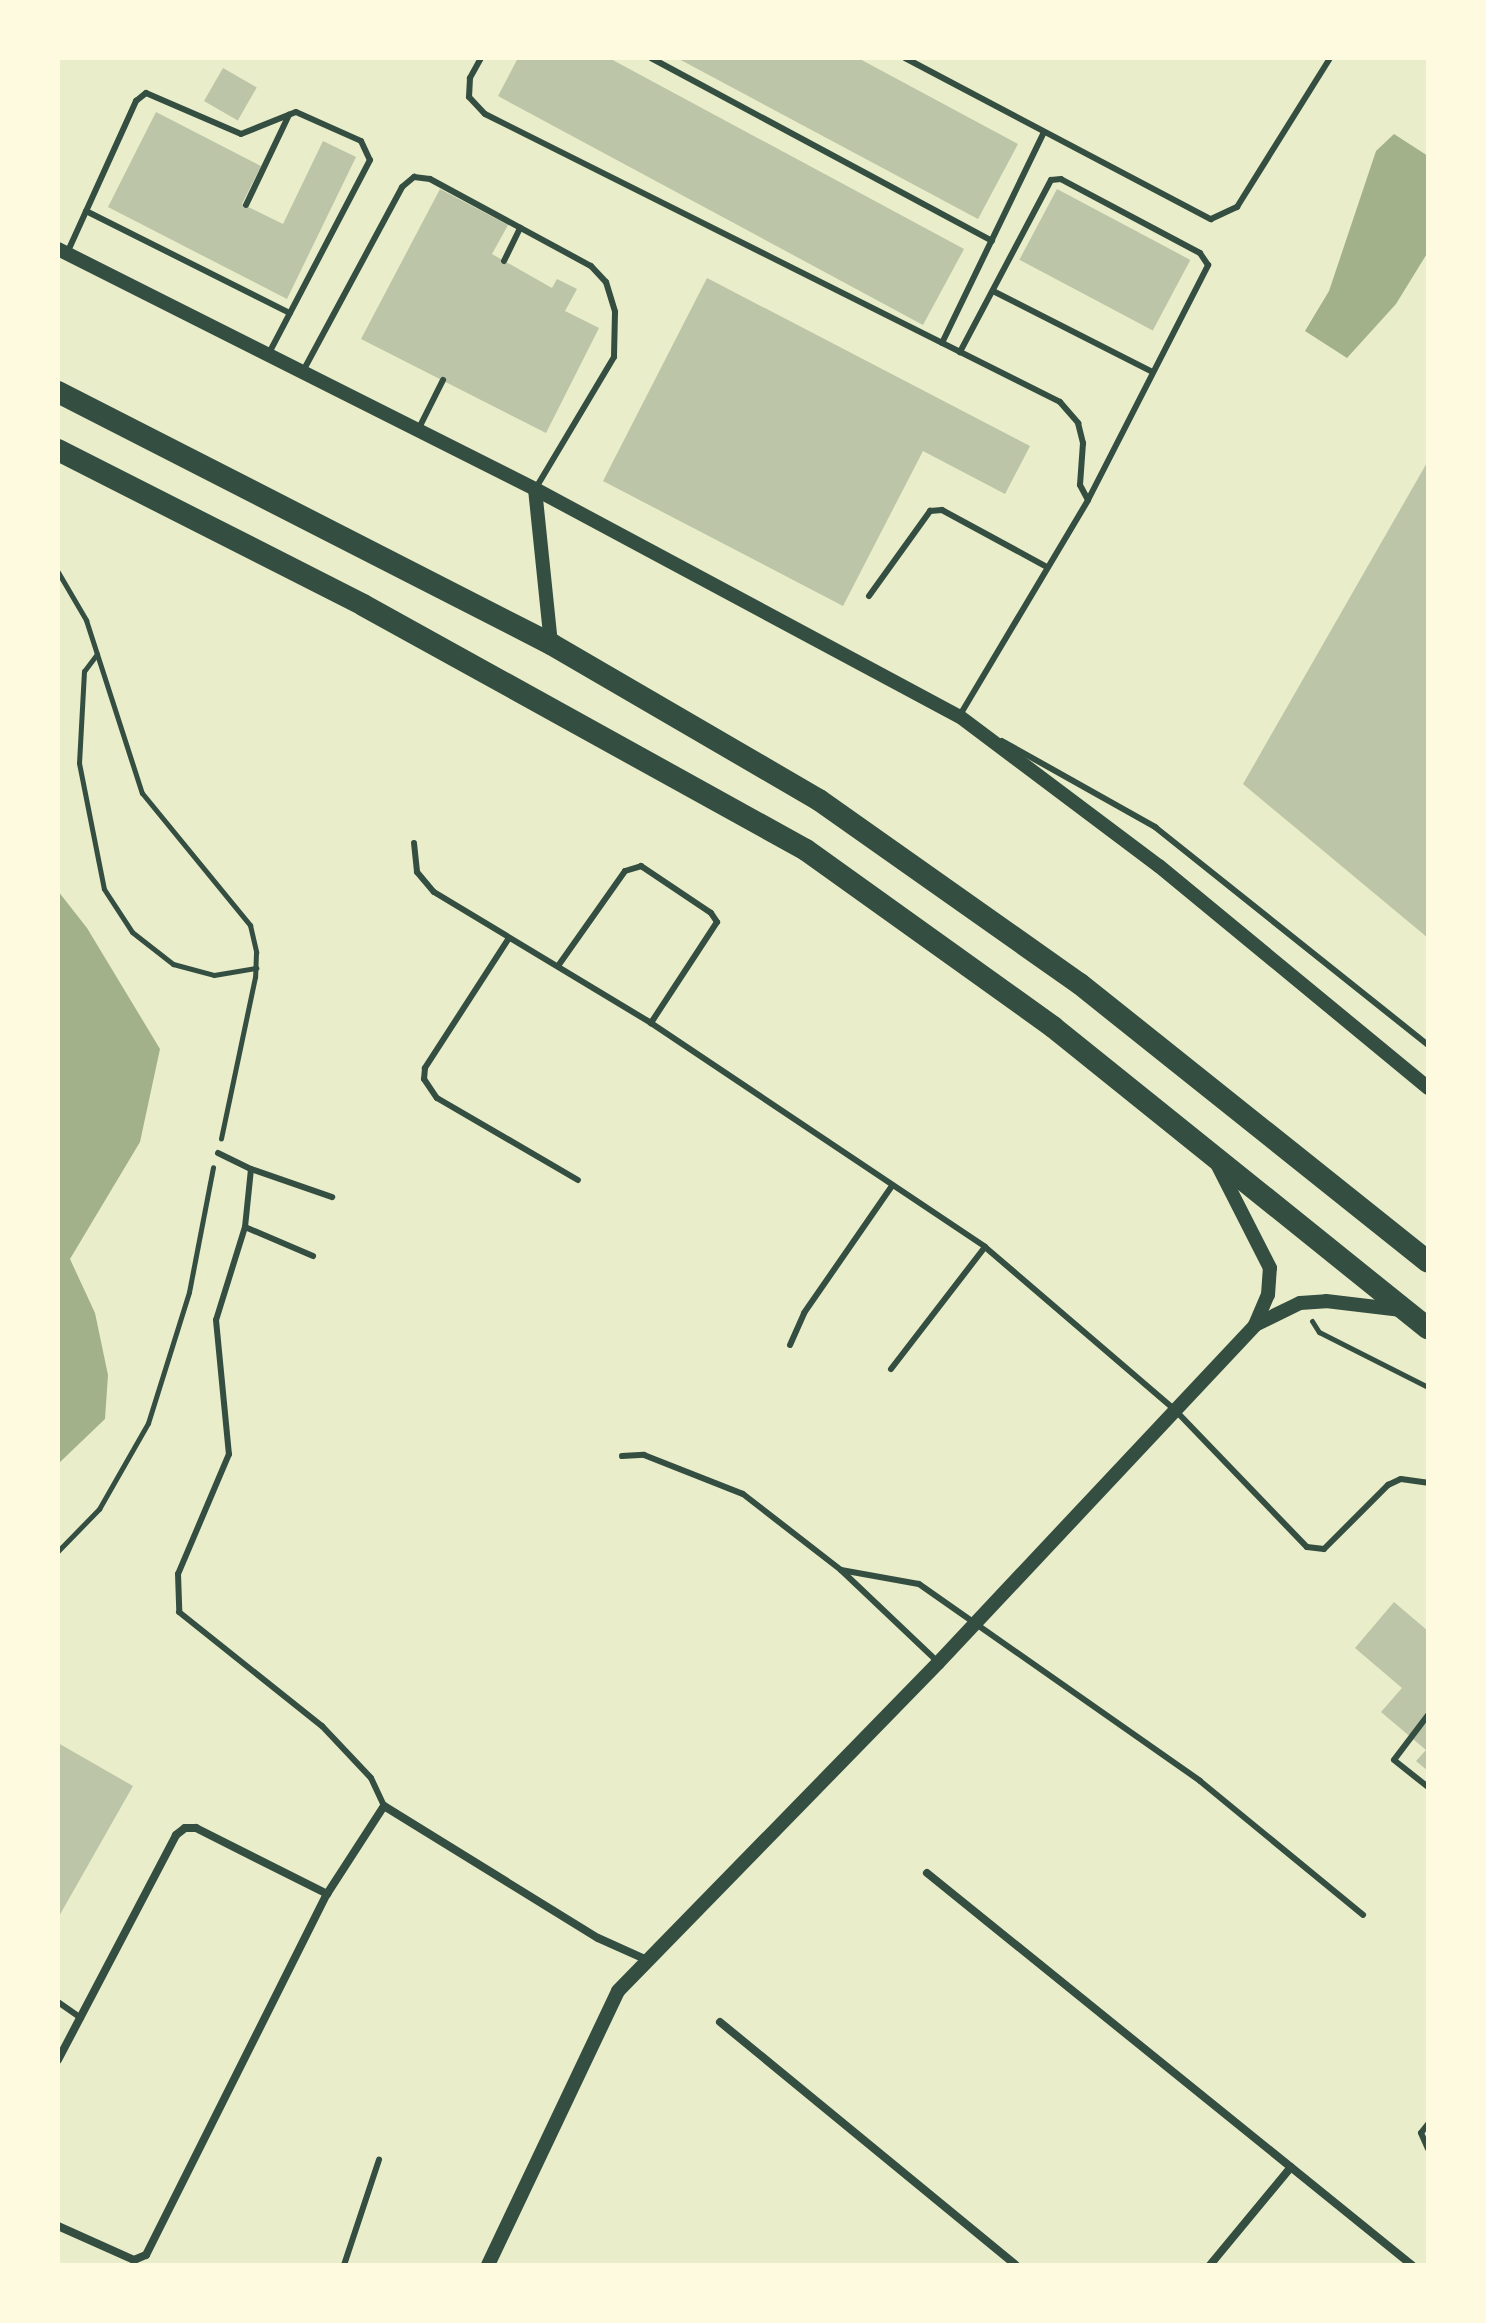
<!DOCTYPE html>
<style>
body{margin:0}
#map{position:relative;width:1486px;height:2323px;overflow:hidden;background:#e9edc9;font-family:"Work Sans",sans-serif}
div>[style]{position:absolute}
.water>*{inset:0;background:#a3b18a}
.building>*{inset:0;background:#bcc5a7;transform-origin:0 0}
.path>*{height:5px;margin:-2.5px;padding:0 2.5px;transform-origin:2.5px;border-radius:2.5px;background:#344e41}
.service>*{height:6px;margin:-3px;padding:0 3px;transform-origin:3px;border-radius:3px;background:#344e41}
.minor>*{height:8px;margin:-4px;padding:0 4px;transform-origin:4px;border-radius:4px;background:#344e41}
.tertiary>*{height:14px;margin:-7px;padding:0 7px;transform-origin:7px;border-radius:7px;background:#344e41}
.trunk>*{height:22px;margin:-11px;padding:0 11px;transform-origin:11px;border-radius:11px;background:#344e41}
span{translate:-50% -50%;white-space:nowrap;text-align:center;line-height:1.15;-webkit-text-stroke:8px #fefae0;paint-order:stroke}
.frame{position:absolute;inset:0;border:60px solid #fefae0;pointer-events:none}
</style>
<div id="map">
<div class="water">
<i style="clip-path:polygon(1394px 134px,1428px 156px,1428px 252px,1396px 304px,1347px 358px,1305px 331px,1329px 291px,1376px 151px)"></i>
<i style="clip-path:polygon(58px 891px,87px 928px,160px 1049px,140px 1142px,70px 1259px,95px 1313px,108px 1375px,105px 1419px,58px 1464px)"></i>
</div>
<div class="building">
<i style="clip-path:polygon(518px 58px,609px 58px,964px 249px,923px 325px,498px 96px)"></i>
<i style="clip-path:polygon(677px 58px,858px 58px,1018px 144px,978px 219px)"></i>
<i style="left:223px;top:68px;width:39px;height:38px;rotate:30deg"></i>
<i style="clip-path:polygon(156px 112px,261px 166px,242px 204px,283px 224px,323px 141px,356px 157px,287px 299px,108px 207px)"></i>
<i style="clip-path:polygon(440px 189px,508px 225px,492px 254px,552px 288px,557px 279px,577px 289px,565px 311px,599px 328px,546px 433px,361px 339px)"></i>
<i style="left:1057px;top:189px;width:151px;height:80px;rotate:28deg"></i>
<i style="clip-path:polygon(707px 278px,1030px 446px,1005px 494px,923px 451px,843px 606px,603px 481px)"></i>
<i style="clip-path:polygon(1428px 461px,1428px 938px,1243px 784px)"></i>
<i style="clip-path:polygon(1394px 1602px,1428px 1631px,1428px 1771px,1416px 1761px,1426px 1750px,1381px 1712px,1402px 1688px,1355px 1648px)"></i>
<i style="clip-path:polygon(58px 1743px,133px 1786px,58px 1918px)"></i>
</div>
<div class="path">
<i style="left:58px;top:572px;width:56px;rotate:59.7deg"></i>
<i style="left:86px;top:620px;width:182px;rotate:72.1deg"></i>
<i style="left:142px;top:793px;width:171px;rotate:50.7deg"></i>
<i style="left:250px;top:925px;width:28px;rotate:77deg"></i>
<i style="left:256px;top:952px;width:25px;rotate:92deg"></i>
<i style="left:255px;top:977px;width:165px;rotate:101.9deg"></i>
<i style="left:97px;top:654px;width:21px;rotate:127deg"></i>
<i style="left:84px;top:671px;width:92px;rotate:93.1deg"></i>
<i style="left:79px;top:763px;width:128px;rotate:78.8deg"></i>
<i style="left:104px;top:889px;width:51px;rotate:56.9deg"></i>
<i style="left:132px;top:932px;width:52px;rotate:38deg"></i>
<i style="left:173px;top:964px;width:42px;rotate:15deg"></i>
<i style="left:214px;top:975px;width:43px;rotate:-9.5deg"></i>
<i style="left:1312px;top:1321px;width:13px;rotate:58deg"></i>
<i style="left:1319px;top:1332px;width:122px;rotate:26.8deg"></i>
<i style="left:58px;top:1551px;width:59px;rotate:-45.7deg"></i>
<i style="left:99px;top:1509px;width:99px;rotate:-60.3deg"></i>
<i style="left:148px;top:1423px;width:137px;rotate:-72.6deg"></i>
<i style="left:189px;top:1292px;width:127px;rotate:-79.1deg"></i>
</div>
<div class="service">
<i style="left:481px;top:58px;width:23px;rotate:119deg"></i>
<i style="left:470px;top:78px;width:19px;rotate:93deg"></i>
<i style="left:469px;top:97px;width:23px;rotate:47deg"></i>
<i style="left:485px;top:114px;width:643px;rotate:26.6deg"></i>
<i style="left:1060px;top:402px;width:28px;rotate:49deg"></i>
<i style="left:1078px;top:423px;width:21px;rotate:76deg"></i>
<i style="left:1083px;top:443px;width:42px;rotate:94.1deg"></i>
<i style="left:1080px;top:485px;width:17px;rotate:62deg"></i>
<i style="left:651px;top:58px;width:387px;rotate:28.2deg"></i>
<i style="left:905px;top:58px;width:346px;rotate:27.8deg"></i>
<i style="left:1211px;top:219px;width:29px;rotate:-25deg"></i>
<i style="left:1237px;top:207px;width:176px;rotate:-58deg"></i>
<i style="left:246px;top:205px;width:100px;rotate:-64.5deg"></i>
<i style="left:86px;top:211px;width:228px;rotate:26.6deg"></i>
<i style="left:68px;top:251px;width:165px;rotate:-65.6deg"></i>
<i style="left:136px;top:101px;width:13px;rotate:-39deg"></i>
<i style="left:146px;top:93px;width:103px;rotate:23.3deg"></i>
<i style="left:241px;top:134px;width:59px;rotate:-21.8deg"></i>
<i style="left:296px;top:112px;width:71px;rotate:24deg"></i>
<i style="left:361px;top:141px;width:21px;rotate:65deg"></i>
<i style="left:370px;top:160px;width:218px;rotate:117.6deg"></i>
<i style="left:504px;top:261px;width:37px;rotate:-64deg"></i>
<i style="left:993px;top:291px;width:177px;rotate:26.9deg"></i>
<i style="left:942px;top:343px;width:234px;rotate:-64.2deg"></i>
<i style="left:302px;top:373px;width:211px;rotate:-61.7deg"></i>
<i style="left:402px;top:187px;width:16px;rotate:-40deg"></i>
<i style="left:414px;top:177px;width:16px;rotate:7deg"></i>
<i style="left:430px;top:179px;width:183px;rotate:28.4deg"></i>
<i style="left:591px;top:266px;width:22px;rotate:47deg"></i>
<i style="left:606px;top:282px;width:31px;rotate:73deg"></i>
<i style="left:615px;top:312px;width:45px;rotate:91.3deg"></i>
<i style="left:614px;top:357px;width:152px;rotate:120.8deg"></i>
<i style="left:418px;top:430px;width:56px;rotate:-63.4deg"></i>
<i style="left:869px;top:596px;width:105px;rotate:-54.3deg"></i>
<i style="left:930px;top:511px;width:12px;rotate:-5deg"></i>
<i style="left:942px;top:510px;width:117px;rotate:28.5deg"></i>
<i style="left:960px;top:715px;width:250px;rotate:-59.2deg"></i>
<i style="left:1088px;top:500px;width:264px;rotate:-62.9deg"></i>
<i style="left:1208px;top:265px;width:14px;rotate:-124deg"></i>
<i style="left:1200px;top:253px;width:157px;rotate:-152deg"></i>
<i style="left:1061px;top:179px;width:10px;rotate:174deg"></i>
<i style="left:1051px;top:180px;width:195px;rotate:117.9deg"></i>
<i style="left:1002px;top:741px;width:176px;rotate:29.3deg"></i>
<i style="left:1155px;top:827px;width:349px;rotate:38.6deg"></i>
<i style="left:414px;top:843px;width:29px;rotate:84deg"></i>
<i style="left:417px;top:872px;width:26px;rotate:50deg"></i>
<i style="left:434px;top:892px;width:253px;rotate:31.1deg"></i>
<i style="left:651px;top:1023px;width:402px;rotate:33.8deg"></i>
<i style="left:985px;top:1247px;width:250px;rotate:40.6deg"></i>
<i style="left:1175px;top:1410px;width:190px;rotate:46.1deg"></i>
<i style="left:1307px;top:1547px;width:17px;rotate:7deg"></i>
<i style="left:1324px;top:1549px;width:91px;rotate:-45deg"></i>
<i style="left:1388px;top:1485px;width:14px;rotate:-25deg"></i>
<i style="left:1401px;top:1479px;width:27px;rotate:8deg"></i>
<i style="left:509px;top:938px;width:155px;rotate:122.9deg"></i>
<i style="left:425px;top:1068px;width:11px;rotate:95deg"></i>
<i style="left:424px;top:1079px;width:23px;rotate:56deg"></i>
<i style="left:437px;top:1098px;width:163px;rotate:30.2deg"></i>
<i style="left:558px;top:966px;width:116px;rotate:-54.8deg"></i>
<i style="left:625px;top:871px;width:17px;rotate:-17deg"></i>
<i style="left:641px;top:866px;width:84px;rotate:33.9deg"></i>
<i style="left:711px;top:913px;width:11px;rotate:56deg"></i>
<i style="left:717px;top:922px;width:121px;rotate:123.2deg"></i>
<i style="left:218px;top:1153px;width:37px;rotate:26deg"></i>
<i style="left:251px;top:1169px;width:58px;rotate:95.9deg"></i>
<i style="left:245px;top:1227px;width:97px;rotate:107.3deg"></i>
<i style="left:216px;top:1320px;width:135px;rotate:84.5deg"></i>
<i style="left:229px;top:1454px;width:130px;rotate:113deg"></i>
<i style="left:178px;top:1574px;width:38px;rotate:88deg"></i>
<i style="left:179px;top:1612px;width:183px;rotate:38.6deg"></i>
<i style="left:322px;top:1726px;width:71px;rotate:46.7deg"></i>
<i style="left:371px;top:1778px;width:31px;rotate:65deg"></i>
<i style="left:251px;top:1169px;width:86px;rotate:19.1deg"></i>
<i style="left:245px;top:1227px;width:74px;rotate:23.1deg"></i>
<i style="left:790px;top:1345px;width:35px;rotate:-66deg"></i>
<i style="left:804px;top:1313px;width:155px;rotate:-55.3deg"></i>
<i style="left:891px;top:1369px;width:154px;rotate:-52.4deg"></i>
<i style="left:622px;top:1456px;width:22px;rotate:-3deg"></i>
<i style="left:644px;top:1455px;width:106px;rotate:21.5deg"></i>
<i style="left:743px;top:1494px;width:124px;rotate:37.8deg"></i>
<i style="left:841px;top:1570px;width:79px;rotate:10.2deg"></i>
<i style="left:919px;top:1584px;width:343px;rotate:35deg"></i>
<i style="left:1200px;top:1781px;width:211px;rotate:39.4deg"></i>
<i style="left:841px;top:1570px;width:132px;rotate:43.5deg"></i>
<i style="left:1428px;top:1715px;width:56px;rotate:127.1deg"></i>
<i style="left:1394px;top:1760px;width:43px;rotate:38.5deg"></i>
<i style="left:58px;top:2002px;width:28px;rotate:35deg"></i>
<i style="left:1428px;top:2124px;width:11px;rotate:128deg"></i>
<i style="left:1421px;top:2133px;width:17px;rotate:66deg"></i>
<i style="left:344px;top:2265px;width:111px;rotate:-71.6deg"></i>
</div>
<div class="minor">
<i style="left:927px;top:1873px;width:624px;rotate:38.95deg"></i>
<i style="left:720px;top:2022px;width:383px;rotate:39.4deg"></i>
<i style="left:58px;top:2060px;width:254px;rotate:-62.3deg"></i>
<i style="left:176px;top:1835px;width:11px;rotate:-38deg"></i>
<i style="left:185px;top:1828px;width:11px"></i>
<i style="left:196px;top:1828px;width:147px;rotate:26.7deg"></i>
<i style="left:58px;top:2226px;width:83px;rotate:24.1deg"></i>
<i style="left:134px;top:2260px;width:13px;rotate:-23deg"></i>
<i style="left:146px;top:2255px;width:404px;rotate:-63.4deg"></i>
<i style="left:327px;top:1894px;width:105px;rotate:-57.1deg"></i>
<i style="left:384px;top:1806px;width:251px;rotate:31.7deg"></i>
<i style="left:598px;top:1938px;width:51px;rotate:24.1deg"></i>
<i style="left:1210px;top:2265px;width:127px;rotate:-50.4deg"></i>
</div>
<div class="tertiary">
<i style="left:58px;top:249px;width:534px;rotate:26.71deg"></i>
<i style="left:535px;top:489px;width:156px;rotate:84.1deg"></i>
<i style="left:535px;top:489px;width:481px;rotate:28.2deg"></i>
<i style="left:959px;top:716px;width:250px;rotate:36.9deg"></i>
<i style="left:1159px;top:866px;width:349px;rotate:39.5deg"></i>
<i style="left:1255px;top:1325px;width:50px;rotate:-26.1deg"></i>
<i style="left:1300px;top:1303px;width:26px;rotate:-4deg"></i>
<i style="left:1326px;top:1301px;width:76px;rotate:6.8deg"></i>
<i style="left:488px;top:2265px;width:303px;rotate:-64.6deg"></i>
<i style="left:618px;top:1991px;width:458px;rotate:-45.7deg"></i>
<i style="left:938px;top:1663px;width:463px;rotate:-46.8deg"></i>
<i style="left:1255px;top:1325px;width:33px;rotate:-67deg"></i>
<i style="left:1268px;top:1295px;width:27px;rotate:-86deg"></i>
<i style="left:1270px;top:1268px;width:114px;rotate:-117deg"></i>
</div>
<div class="trunk">
<i style="left:58px;top:392px;width:554px;rotate:27.07deg"></i>
<i style="left:551px;top:644px;width:310px;rotate:30.2deg"></i>
<i style="left:819px;top:800px;width:319px;rotate:35.2deg"></i>
<i style="left:1080px;top:984px;width:445px;rotate:38.6deg"></i>
<i style="left:58px;top:450px;width:342px;rotate:26.9deg"></i>
<i style="left:363px;top:605px;width:506px;rotate:28.94deg"></i>
<i style="left:806px;top:850px;width:304px;rotate:35.6deg"></i>
<i style="left:1053px;top:1027px;width:481px;rotate:38.8deg"></i>
</div>
<div class="frame"></div>
</div>
